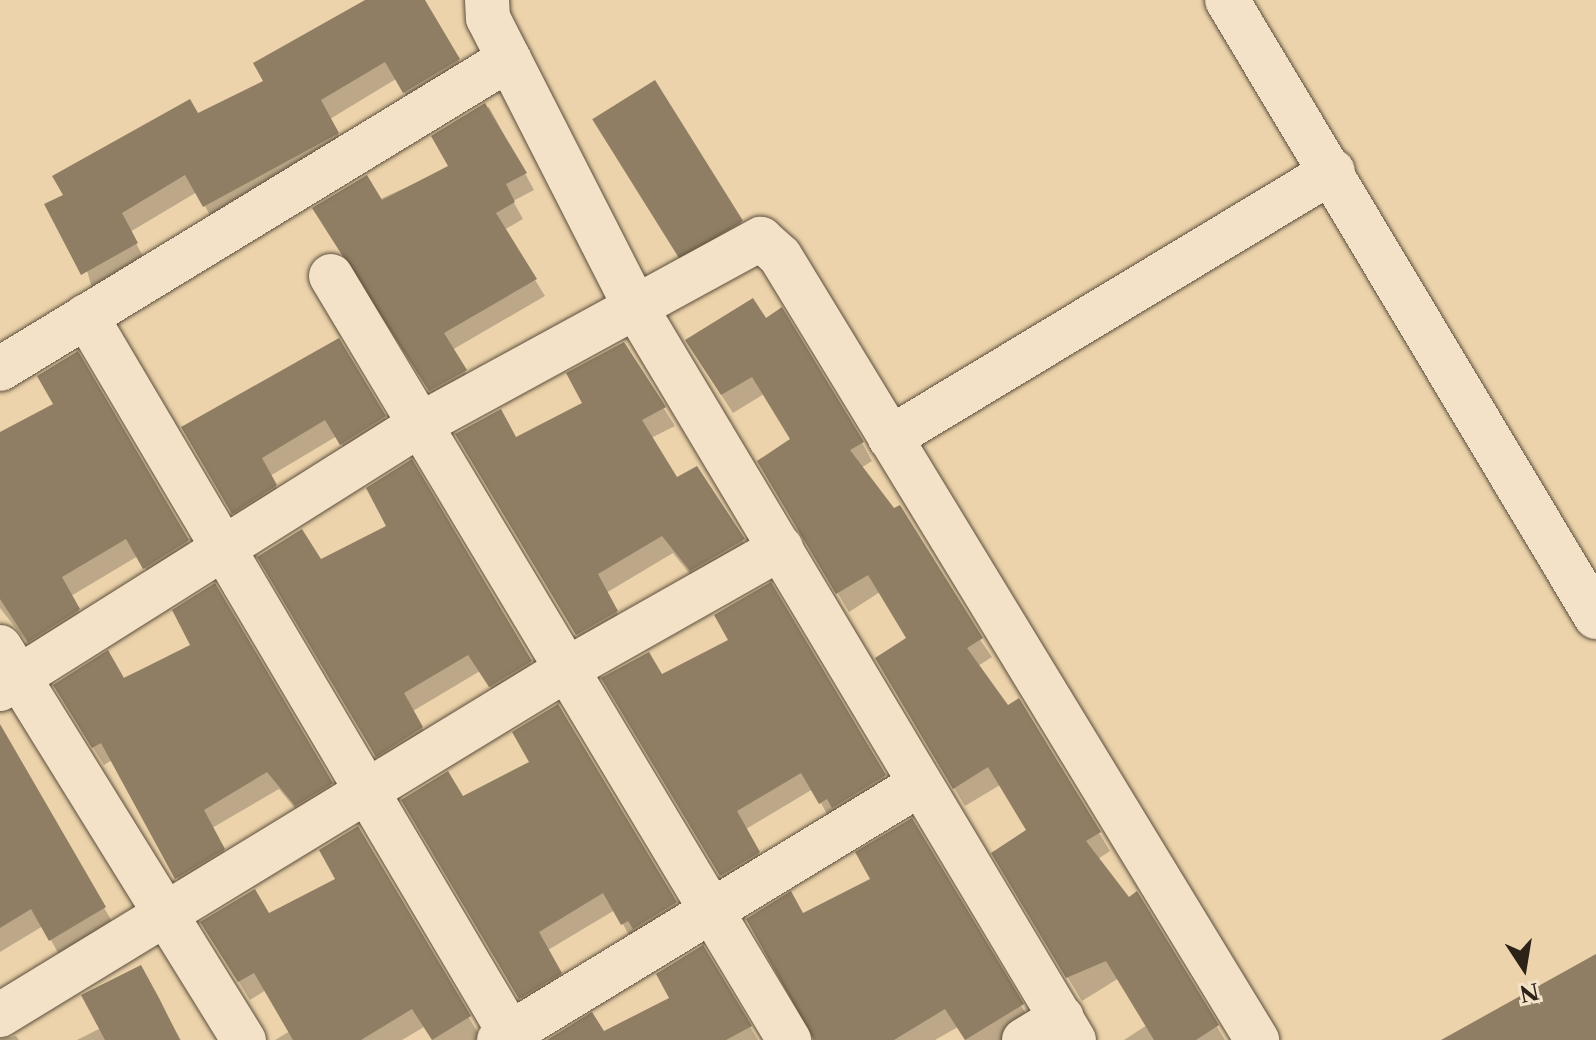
<!DOCTYPE html>
<style>
body{margin:0}
#map{position:relative;width:1596px;height:1040px;overflow:hidden;background:#ecd3ab;font-family:"Libre Caslon Text",serif}
div>[style]{position:absolute}
.shadow>*{inset:0;background:#0003}
.building>*{inset:0;background:#907e64;transform-origin:0 0}
.roads{filter:drop-shadow(0 0 2px #5c4e3c) drop-shadow(0 0 2px #5c4e3c)}
.street>*{height:44px;margin:-22px;padding:0 22px;transform-origin:22px;border-radius:22px;background:#f3e2c8}
span{translate:-50% -50%;white-space:nowrap;text-align:center;line-height:1.15;-webkit-text-stroke:7px #f3e2c8;paint-order:stroke}
.north{position:absolute;left:1484px;top:928px;width:80px;height:80px;-webkit-text-stroke:6px #f3e2c8;paint-order:stroke;rotate:168deg;font-size:22px;font-weight:700;line-height:32px;text-align:center;color:#2c2217}
.north::after{content:'';display:block;margin:auto;width:28px;height:36px;background:#2c2217;clip-path:polygon(50% 0,100% 100%,50% 72%,0 100%)}
</style>
<div id="map">
<div class="shadow">
<i style="clip-path:polygon(370px 0,423px 0,469px 78px,415px 110px,396px 79px,330px 119px,348px 152px,215px 224px,197px 192px,130px 232px,146px 262px,93px 292px,66px 196px,265px 82px)"></i>
<i style="clip-path:polygon(489px 107px,534px 190px,513px 201px,523px 219px,504px 230px,545px 296px,452px 350px,474px 387px,440px 406px,323px 225px,451px 167px,434px 136px)"></i>
<i style="clip-path:polygon(605px 137px,741px 222px,751px 239px,689px 273px)"></i>
<i style="clip-path:polygon(753px 301px,862px 443px,872px 461px,861px 468px,992px 657px,978px 666px,1099px 833px,1110px 851px,1098px 859px,1128px 900px,1137px 894px,1225px 1040px,1124px 1040px,1147px 1025px,1119px 978px,1082px 1001px,994px 854px,1028px 831px,1000px 785px,965px 806px,877px 659px,909px 639px,880px 592px,849px 612px,760px 462px,792px 440px,764px 394px,733px 413px,698px 359px)"></i>
<i style="clip-path:polygon(339px 341px,395px 435px,352px 462px,337px 436px,270px 476px,286px 504px,244px 530px,183px 428px)"></i>
<i style="clip-path:polygon(623px 345px,675px 426px,651px 438px,676px 480px,696px 468px,754px 558px,701px 588px,673px 553px,606px 593px,627px 630px,588px 652px,458px 435px,516px 439px,585px 404px)"></i>
<i style="clip-path:polygon(77px 354px,198px 559px,155px 586px,138px 556px,71px 596px,88px 628px,40px 659px,0 608px,0 434px,55px 405px)"></i>
<i style="clip-path:polygon(411px 462px,541px 680px,501px 704px,480px 671px,413px 711px,432px 746px,387px 773px,260px 557px,320px 562px,389px 527px)"></i>
<i style="clip-path:polygon(770px 585px,895px 794px,831px 821px,813px 789px,746px 829px,768px 871px,732px 893px,604px 679px,661px 677px,730px 641px)"></i>
<i style="clip-path:polygon(214px 586px,341px 801px,307px 823px,279px 789px,212px 828px,233px 867px,187px 896px,112px 760px,104px 765px,66px 704px,193px 646px)"></i>
<i style="clip-path:polygon(558px 706px,686px 921px,633px 942px,615px 910px,548px 950px,570px 991px,531px 1015px,404px 800px,462px 799px,531px 763px)"></i>
<i style="clip-path:polygon(0 727px,114px 925px,61px 958px,43px 926px,0 952px)"></i>
<i style="clip-path:polygon(911px 821px,1035px 1029px,1021px 1040px,965px 1040px,958px 1027px,935px 1040px,813px 1040px,803px 915px,872px 880px)"></i>
<i style="clip-path:polygon(358px 828px,482px 1040px,432px 1040px,424px 1027px,402px 1040px,275px 1040px,290px 1031px,266px 990px,250px 1000px,214px 941px,338px 880px)"></i>
<i style="clip-path:polygon(702px 948px,758px 1040px,551px 1040px,603px 1034px,672px 999px)"></i>
<i style="clip-path:polygon(140px 968px,181px 1040px,77px 1040px,101px 1028px)"></i>
<i style="clip-path:polygon(16px 1036px,19px 1040px,0 1040px,0 1039px)"></i>
</div>
<div class="building">
<i style="clip-path:polygon(365px 0,425px 0,460px 59px,403px 93px,385px 62px,321px 100px,339px 133px,203px 207px,185px 175px,122px 213px,138px 243px,81px 275px,44px 204px,63px 195px,52px 176px,190px 99px,198px 113px,263px 81px,253px 63px)"></i>
<i style="left:655px;top:80px;width:166px;height:74px;rotate:58deg"></i>
<i style="clip-path:polygon(485px 103px,527px 173px,506px 184px,515px 202px,496px 213px,537px 279px,444px 333px,467px 370px,429px 391px,312px 208px,367px 175px,382px 200px,448px 166px,431px 136px)"></i>
<i style="clip-path:polygon(753px 298px,766px 318px,782px 307px,864px 442px,850px 450px,894px 508px,900px 505px,983px 638px,967px 648px,1008px 705px,1019px 698px,1101px 832px,1086px 841px,1129px 897px,1137px 891px,1219px 1025px,1196px 1040px,1154px 1040px,1106px 961px,1066px 978px,991px 853px,1026px 830px,988px 767px,953px 789px,875px 658px,906px 638px,868px 575px,836px 594px,757px 461px,790px 439px,752px 377px,721px 395px,685px 340px)"></i>
<i style="clip-path:polygon(339px 338px,386px 416px,340px 445px,325px 420px,262px 458px,277px 485px,232px 514px,181px 427px)"></i>
<i style="clip-path:polygon(624px 342px,666px 407px,642px 420px,677px 477px,697px 466px,745px 539px,690px 571px,662px 536px,598px 574px,618px 611px,576px 635px,455px 434px,501px 409px,516px 437px,582px 403px,566px 373px)"></i>
<i style="clip-path:polygon(78px 351px,189px 540px,143px 569px,126px 539px,62px 577px,80px 609px,28px 642px,0 599px,0 432px,53px 404px,37px 376px)"></i>
<i style="clip-path:polygon(412px 459px,532px 661px,489px 687px,468px 655px,404px 693px,423px 727px,376px 757px,257px 557px,302px 529px,321px 559px,386px 526px,366px 488px)"></i>
<i style="clip-path:polygon(771px 582px,886px 775px,832px 808px,827px 799px,819px 804px,801px 773px,737px 811px,760px 852px,720px 876px,601px 678px,649px 652px,662px 674px,728px 640px,714px 615px)"></i>
<i style="clip-path:polygon(215px 583px,333px 783px,295px 806px,267px 772px,204px 810px,225px 849px,175px 879px,101px 743px,92px 748px,53px 685px,108px 650px,124px 678px,190px 645px,172px 610px)"></i>
<i style="clip-path:polygon(558px 704px,677px 902px,633px 929px,628px 921px,621px 925px,603px 893px,539px 932px,562px 973px,519px 999px,401px 800px,448px 771px,463px 796px,529px 762px,512px 732px)"></i>
<i style="clip-path:polygon(0 724px,106px 907px,49px 941px,31px 909px,0 928px)"></i>
<i style="clip-path:polygon(912px 818px,1024px 1004px,965px 1040px,945px 1009px,894px 1040px,814px 1040px,746px 919px,791px 891px,803px 913px,870px 879px,855px 852px)"></i>
<i style="clip-path:polygon(358px 826px,471px 1016px,432px 1040px,412px 1009px,361px 1040px,293px 1040px,254px 973px,238px 982px,200px 922px,255px 889px,269px 913px,335px 879px,319px 850px)"></i>
<i style="clip-path:polygon(703px 945px,752px 1026px,726px 1040px,547px 1040px,592px 1012px,604px 1031px,669px 998px,656px 974px)"></i>
<i style="clip-path:polygon(1596px 954px,1596px 1040px,1441px 1040px)"></i>
<i style="clip-path:polygon(141px 965px,159px 998px,180px 1040px,105px 1040px,81px 995px)"></i>
</div>
<div class="roads">
<div class="street">
<i style="left:487px;top:0;width:18px;rotate:87deg"></i>
<i style="left:488px;top:18px;width:326px;rotate:63deg"></i>
<i style="left:636px;top:308px;width:853px;rotate:59.11deg"></i>
<i style="left:1227px;top:0;width:719px;rotate:59.12deg"></i>
<i style="left:331px;top:276px;width:891px;rotate:59.06deg"></i>
<i style="left:86px;top:316px;width:841px;rotate:59.41deg"></i>
<i style="left:0;top:369px;width:596px;rotate:-31.34deg"></i>
<i style="left:890px;top:438px;width:517px;rotate:-31.08deg"></i>
<i style="left:0;top:647px;width:463px;rotate:58.2deg"></i>
<i style="left:0;top:689px;width:497px;rotate:-32.2deg"></i>
<i style="left:421px;top:424px;width:387px;rotate:-28.6deg"></i>
<i style="left:761px;top:239px;width:25px;rotate:42deg"></i>
<i style="left:780px;top:256px;width:918px;rotate:58.68deg"></i>
<i style="left:0;top:1015px;width:664px;rotate:-31.39deg"></i>
<i style="left:567px;top:669px;width:246px;rotate:-29.5deg"></i>
<i style="left:499px;top:1040px;width:490px;rotate:-31.3deg"></i>
<i style="left:1024px;top:1040px;width:44px;rotate:-31.2deg"></i>
</div>
</div>
<div class="north">N</div>
</div>
